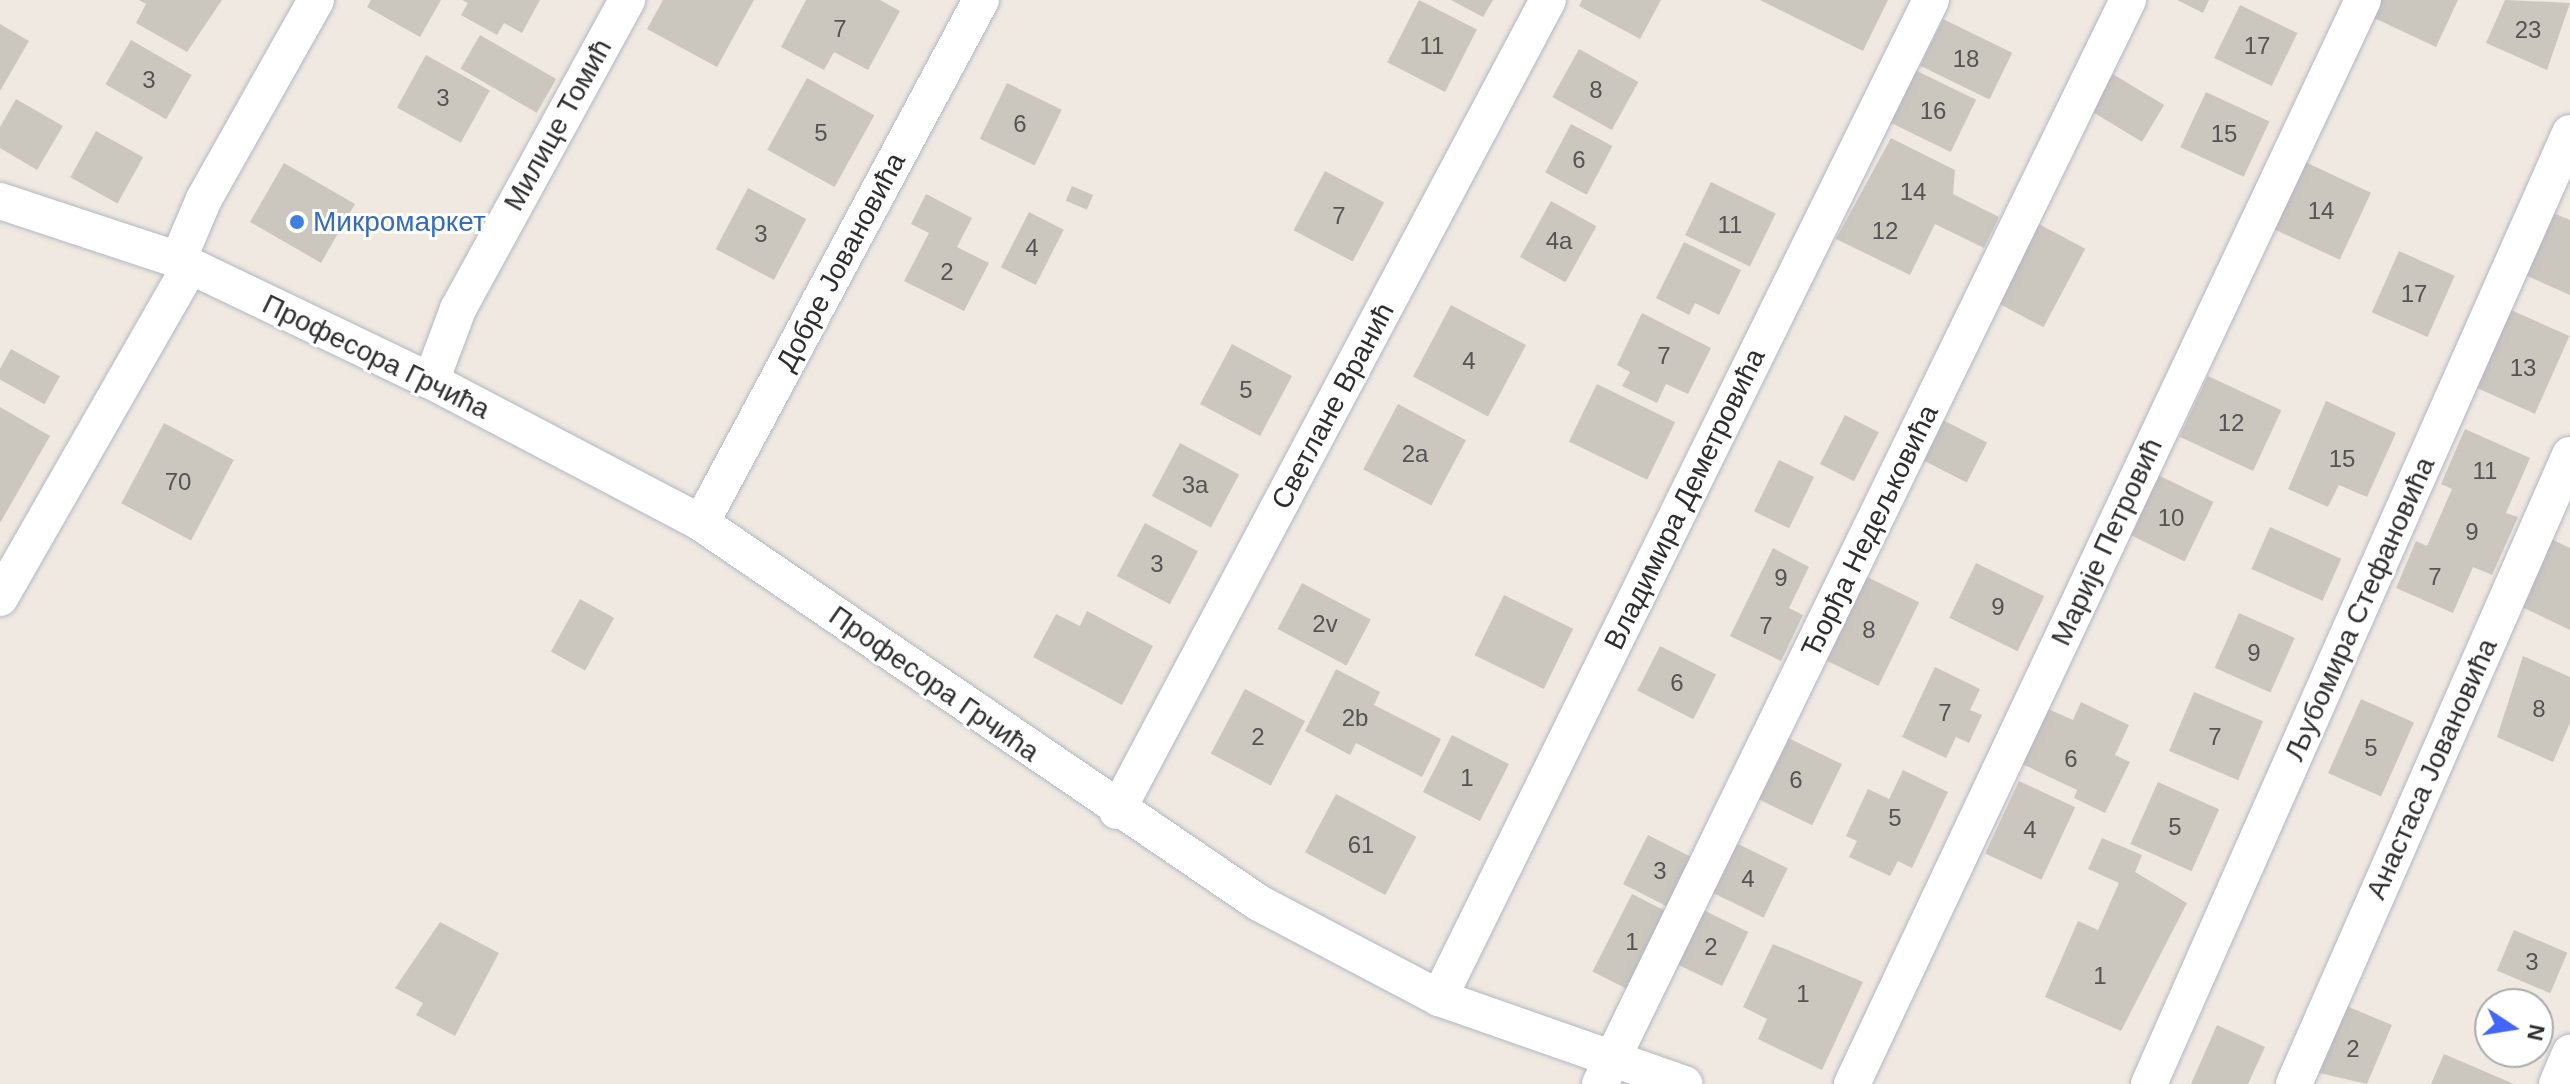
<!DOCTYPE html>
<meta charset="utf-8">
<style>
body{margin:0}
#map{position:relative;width:2570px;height:1084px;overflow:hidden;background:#efe9e1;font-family:Arial,sans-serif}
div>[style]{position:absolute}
.building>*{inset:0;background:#cbc7bf;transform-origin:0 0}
.roads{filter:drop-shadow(0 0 2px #b4b7c1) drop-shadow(0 0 2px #b4b7c1)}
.minor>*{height:36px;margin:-18px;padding:0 18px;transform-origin:18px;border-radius:18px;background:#fff}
.dots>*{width:22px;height:22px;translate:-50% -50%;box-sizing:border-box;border:4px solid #fff;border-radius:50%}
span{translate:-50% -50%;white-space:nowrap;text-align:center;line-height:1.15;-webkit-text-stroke:6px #fff;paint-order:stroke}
.number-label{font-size:24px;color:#555452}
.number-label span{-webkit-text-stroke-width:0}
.street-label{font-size:28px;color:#2e2e2e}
.shop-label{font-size:28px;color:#366cbe}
.left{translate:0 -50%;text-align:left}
.north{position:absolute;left:2474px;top:988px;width:80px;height:80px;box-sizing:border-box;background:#fff;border:2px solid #ababab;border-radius:50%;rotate:102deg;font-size:22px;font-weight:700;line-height:32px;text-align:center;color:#2e2e2e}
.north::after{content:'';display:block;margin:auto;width:28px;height:36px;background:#4266fb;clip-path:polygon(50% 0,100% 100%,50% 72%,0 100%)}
</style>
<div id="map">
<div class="building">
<i style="clip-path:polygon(139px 0,222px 0,187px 52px,136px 23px,146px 4px)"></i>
<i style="clip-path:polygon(371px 0,441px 0,420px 37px,367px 7px)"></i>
<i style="clip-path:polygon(462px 0,540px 0,522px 33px,504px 23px,497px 35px,461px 15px,468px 3px)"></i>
<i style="clip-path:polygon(663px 0,754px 0,717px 67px,647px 29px)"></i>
<i style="clip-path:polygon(806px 0,880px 0,900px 11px,868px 70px,834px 52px,824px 70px,781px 47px)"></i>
<i style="left:1419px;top:0;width:65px;height:70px;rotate:27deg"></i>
<i style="clip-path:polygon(1451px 0,1493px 0,1483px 17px)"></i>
<i style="clip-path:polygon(1582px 0,1661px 0,1640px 39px,1579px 6px)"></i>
<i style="clip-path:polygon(1760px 0,1888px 0,1863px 51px)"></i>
<i style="clip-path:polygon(2177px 0,2209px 0,2203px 13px)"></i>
<i style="clip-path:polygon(2380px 0,2458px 0,2436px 47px,2372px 17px)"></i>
<i style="clip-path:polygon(2505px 0,2570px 3px,2547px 70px,2486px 43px)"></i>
<i style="left:2240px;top:5px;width:64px;height:59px;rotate:26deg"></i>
<i style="left:1943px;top:19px;width:77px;height:52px;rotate:26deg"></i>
<i style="clip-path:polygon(0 24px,29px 41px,0 91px)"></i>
<i style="left:480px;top:35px;width:88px;height:39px;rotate:30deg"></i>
<i style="left:131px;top:40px;width:70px;height:51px;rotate:30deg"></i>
<i style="left:1579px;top:49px;width:68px;height:55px;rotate:29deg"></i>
<i style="left:426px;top:55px;width:73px;height:60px;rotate:29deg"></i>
<i style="left:1915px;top:70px;width:68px;height:58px;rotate:26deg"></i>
<i style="left:2111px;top:73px;width:62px;height:43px;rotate:31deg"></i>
<i style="left:807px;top:78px;width:77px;height:82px;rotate:29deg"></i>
<i style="left:1007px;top:83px;width:61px;height:62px;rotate:26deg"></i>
<i style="left:2206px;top:92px;width:70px;height:61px;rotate:25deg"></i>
<i style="clip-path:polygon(16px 99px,63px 126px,37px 170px,0 148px,0 127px)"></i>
<i style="left:1571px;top:124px;width:47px;height:55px;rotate:28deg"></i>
<i style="left:96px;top:131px;width:54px;height:53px;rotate:29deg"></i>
<i style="clip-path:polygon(1891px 138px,1955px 170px,1953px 194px,1999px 217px,1984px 248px,1935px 224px,1910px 275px,1836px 239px)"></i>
<i style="left:2303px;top:161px;width:75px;height:74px;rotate:25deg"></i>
<i style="left:284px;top:163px;width:82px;height:68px;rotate:30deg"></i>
<i style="left:1325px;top:171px;width:67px;height:67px;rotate:28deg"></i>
<i style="left:1711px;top:182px;width:72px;height:59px;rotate:26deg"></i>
<i style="left:1072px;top:186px;width:23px;height:16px;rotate:23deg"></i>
<i style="left:748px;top:188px;width:66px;height:69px;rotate:28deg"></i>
<i style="clip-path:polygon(926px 194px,972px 218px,957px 247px,989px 263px,964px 311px,904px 281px,929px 233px,911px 224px)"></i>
<i style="left:1551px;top:201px;width:52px;height:64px;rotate:29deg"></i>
<i style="left:1029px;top:212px;width:39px;height:62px;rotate:27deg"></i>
<i style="clip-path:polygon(2551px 212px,2570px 220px,2570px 295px,2525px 275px)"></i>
<i style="left:2035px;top:222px;width:57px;height:89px;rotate:28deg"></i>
<i style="clip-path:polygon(1684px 242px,1741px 270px,1719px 315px,1695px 303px,1689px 315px,1656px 298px)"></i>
<i style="left:2399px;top:251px;width:61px;height:67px;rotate:24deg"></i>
<i style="left:1451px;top:305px;width:85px;height:81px;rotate:28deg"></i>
<i style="left:2511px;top:310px;width:64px;height:85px;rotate:24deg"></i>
<i style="clip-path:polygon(1642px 313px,1711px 348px,1688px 394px,1666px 384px,1657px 403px,1622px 386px,1630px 372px,1617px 365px)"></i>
<i style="left:1232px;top:344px;width:68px;height:68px;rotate:28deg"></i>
<i style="left:11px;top:349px;width:56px;height:32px;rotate:29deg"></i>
<i style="left:2208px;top:376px;width:81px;height:67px;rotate:25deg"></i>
<i style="left:1597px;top:384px;width:87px;height:64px;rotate:26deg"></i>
<i style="clip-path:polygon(2326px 401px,2396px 433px,2367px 497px,2339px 485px,2328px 507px,2288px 489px)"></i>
<i style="left:1398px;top:404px;width:77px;height:74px;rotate:28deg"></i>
<i style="clip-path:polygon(0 407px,50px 436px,0 523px)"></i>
<i style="left:1845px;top:415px;width:38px;height:55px;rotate:27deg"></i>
<i style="left:1939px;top:418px;width:54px;height:45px;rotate:27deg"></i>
<i style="left:164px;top:423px;width:79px;height:91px;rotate:28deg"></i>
<i style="clip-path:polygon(2465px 429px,2530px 458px,2506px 513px,2518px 517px,2492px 575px,2473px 567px,2453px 613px,2396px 588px,2416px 541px,2427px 546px,2452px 489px,2441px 484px)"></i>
<i style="left:1180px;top:443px;width:67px;height:60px;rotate:28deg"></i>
<i style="left:1779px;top:460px;width:39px;height:57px;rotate:26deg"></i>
<i style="left:2156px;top:474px;width:64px;height:66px;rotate:26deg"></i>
<i style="left:1145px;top:523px;width:60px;height:60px;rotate:28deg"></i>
<i style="left:2270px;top:527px;width:78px;height:46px;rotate:24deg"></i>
<i style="clip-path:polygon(2551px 539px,2570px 548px,2570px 630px,2520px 606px)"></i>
<i style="clip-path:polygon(1773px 548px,1809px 567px,1789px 608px,1803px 615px,1781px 661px,1730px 636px)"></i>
<i style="left:1976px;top:563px;width:76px;height:61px;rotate:26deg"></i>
<i style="left:1859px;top:573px;width:67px;height:93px;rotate:26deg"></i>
<i style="left:1302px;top:583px;width:78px;height:52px;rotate:28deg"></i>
<i style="left:1504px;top:595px;width:77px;height:67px;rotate:26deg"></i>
<i style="left:580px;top:599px;width:39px;height:60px;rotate:29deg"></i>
<i style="clip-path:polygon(1087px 611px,1153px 646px,1122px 705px,1033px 657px,1056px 614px,1080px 626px)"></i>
<i style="left:2239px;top:613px;width:61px;height:60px;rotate:24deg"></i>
<i style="left:1660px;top:646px;width:63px;height:50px;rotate:27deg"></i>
<i style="clip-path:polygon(2523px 656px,2570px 677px,2570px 723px,2553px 762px,2497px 737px)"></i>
<i style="clip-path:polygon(1935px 667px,1980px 689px,1970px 710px,1982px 715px,1969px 743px,1956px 737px,1946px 758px,1902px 737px)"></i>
<i style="clip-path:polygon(1336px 669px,1380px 692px,1374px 705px,1441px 739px,1422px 777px,1356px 743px,1350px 755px,1305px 731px)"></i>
<i style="left:1245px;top:689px;width:68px;height:73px;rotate:28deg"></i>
<i style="left:2194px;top:692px;width:75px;height:64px;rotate:23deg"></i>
<i style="left:2361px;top:699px;width:58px;height:81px;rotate:24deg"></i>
<i style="clip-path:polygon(2081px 702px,2129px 725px,2115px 755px,2130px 762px,2105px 813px,2074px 798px,2077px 790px,2018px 762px,2044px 707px,2073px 720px)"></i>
<i style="left:1780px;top:734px;width:69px;height:68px;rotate:26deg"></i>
<i style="left:1452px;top:735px;width:64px;height:64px;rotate:27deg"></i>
<i style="clip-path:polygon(1903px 770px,1948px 792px,1912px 868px,1898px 861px,1890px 876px,1849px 857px,1857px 841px,1846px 836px,1868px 789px,1889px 799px)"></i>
<i style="left:2019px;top:781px;width:62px;height:80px;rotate:25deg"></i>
<i style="left:2158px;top:782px;width:67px;height:68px;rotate:24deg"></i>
<i style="left:1336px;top:794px;width:91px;height:66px;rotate:28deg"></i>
<i style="left:1648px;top:835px;width:54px;height:55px;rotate:27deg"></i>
<i style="clip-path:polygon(2102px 838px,2142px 855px,2135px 872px,2187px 903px,2121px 1031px,2045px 997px,2078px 921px,2098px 930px,2119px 883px,2088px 869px)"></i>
<i style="left:1732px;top:841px;width:62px;height:55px;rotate:26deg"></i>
<i style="left:1632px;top:894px;width:42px;height:87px;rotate:27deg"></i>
<i style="left:1699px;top:908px;width:55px;height:60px;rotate:26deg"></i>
<i style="clip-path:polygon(440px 922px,499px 953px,455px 1036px,416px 1015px,423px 1003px,395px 988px)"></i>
<i style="left:2514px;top:930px;width:58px;height:44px;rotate:23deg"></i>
<i style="clip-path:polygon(1773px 944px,1863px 982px,1822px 1070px,1758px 1039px,1767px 1019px,1743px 1007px)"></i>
<i style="clip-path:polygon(2344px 1005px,2392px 1025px,2367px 1084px,2315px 1072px)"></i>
<i style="clip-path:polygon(2217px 1025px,2265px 1047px,2248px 1084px,2191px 1084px)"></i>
<i style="clip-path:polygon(2444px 1054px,2514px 1084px,2431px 1084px)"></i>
</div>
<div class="roads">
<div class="minor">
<i style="left:0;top:201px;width:188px;rotate:18.3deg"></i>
<i style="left:178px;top:260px;width:280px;rotate:25.6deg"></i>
<i style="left:431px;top:381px;width:305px;rotate:27.7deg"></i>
<i style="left:701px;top:523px;width:675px;rotate:34.26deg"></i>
<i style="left:1259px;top:903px;width:204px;rotate:27.8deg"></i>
<i style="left:1439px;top:998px;width:260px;rotate:19.3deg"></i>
<i style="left:178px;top:260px;width:66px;rotate:-66.9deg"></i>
<i style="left:204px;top:199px;width:228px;rotate:-60.6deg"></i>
<i style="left:431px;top:381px;width:77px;rotate:-69.4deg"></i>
<i style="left:458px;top:309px;width:352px;rotate:-61.3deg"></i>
<i style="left:701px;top:523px;width:593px;rotate:-61.84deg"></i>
<i style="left:0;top:598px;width:383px;rotate:-60.2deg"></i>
<i style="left:1117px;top:811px;width:918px;rotate:-62.01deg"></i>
<i style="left:1439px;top:998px;width:1113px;rotate:-63.76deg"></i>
<i style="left:1600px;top:1084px;width:1206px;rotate:-64.03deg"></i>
<i style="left:1852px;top:1084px;width:1198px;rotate:-64.76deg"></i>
<i style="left:2149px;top:1084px;width:1040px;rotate:-66.12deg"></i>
<i style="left:2294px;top:1084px;width:687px;rotate:-66.31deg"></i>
<i style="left:2557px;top:1084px;width:34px;rotate:-67deg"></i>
</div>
</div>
<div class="dots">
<i style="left:297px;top:222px;background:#3f7fe0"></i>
</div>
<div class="number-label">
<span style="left:840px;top:29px">7</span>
<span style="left:2528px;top:30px">23</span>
<span style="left:1432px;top:46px">11</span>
<span style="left:2257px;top:46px">17</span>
<span style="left:1966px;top:59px">18</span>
<span style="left:149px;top:80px">3</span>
<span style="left:1596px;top:90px">8</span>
<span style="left:443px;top:98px">3</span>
<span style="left:1933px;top:111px">16</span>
<span style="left:1020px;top:124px">6</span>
<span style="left:821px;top:133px">5</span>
<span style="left:2224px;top:134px">15</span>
<span style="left:1579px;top:160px">6</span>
<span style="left:1913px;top:192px">14</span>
<span style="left:2321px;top:211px">14</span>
<span style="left:1339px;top:216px">7</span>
<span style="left:1730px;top:225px">11</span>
<span style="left:1885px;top:231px">12</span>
<span style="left:761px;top:234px">3</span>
<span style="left:1559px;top:241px">4a</span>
<span style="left:1032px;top:248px">4</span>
<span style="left:947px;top:272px">2</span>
<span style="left:2414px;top:294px">17</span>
<span style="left:1664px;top:356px">7</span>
<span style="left:1469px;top:361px">4</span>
<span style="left:2523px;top:368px">13</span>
<span style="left:1246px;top:390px">5</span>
<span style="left:2231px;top:423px">12</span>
<span style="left:1415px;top:454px">2a</span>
<span style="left:2342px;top:459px">15</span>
<span style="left:2485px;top:471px">11</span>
<span style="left:178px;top:482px">70</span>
<span style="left:1195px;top:485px">3a</span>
<span style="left:2171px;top:518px">10</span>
<span style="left:2472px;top:532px">9</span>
<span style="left:1157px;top:564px">3</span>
<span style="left:2435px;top:577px">7</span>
<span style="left:1781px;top:578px">9</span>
<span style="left:1998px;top:607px">9</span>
<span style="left:1325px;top:624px">2v</span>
<span style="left:1766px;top:626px">7</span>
<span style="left:1869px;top:630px">8</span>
<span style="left:2254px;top:653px">9</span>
<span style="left:1677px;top:683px">6</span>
<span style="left:2539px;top:709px">8</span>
<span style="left:1945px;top:713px">7</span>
<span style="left:1355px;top:718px">2b</span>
<span style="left:1258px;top:737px">2</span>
<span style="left:2215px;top:737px">7</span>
<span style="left:2371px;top:748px">5</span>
<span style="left:2071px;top:759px">6</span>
<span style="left:1467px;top:778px">1</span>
<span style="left:1796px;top:780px">6</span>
<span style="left:1895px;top:818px">5</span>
<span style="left:2175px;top:827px">5</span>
<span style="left:2030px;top:830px">4</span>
<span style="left:1361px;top:845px">61</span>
<span style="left:1660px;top:871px">3</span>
<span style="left:1748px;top:879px">4</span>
<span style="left:1632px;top:942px">1</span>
<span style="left:1711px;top:947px">2</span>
<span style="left:2532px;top:962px">3</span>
<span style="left:2100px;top:976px">1</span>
<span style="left:1803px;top:994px">1</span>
<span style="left:2353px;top:1049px">2</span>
</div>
<div class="street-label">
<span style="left:558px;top:125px;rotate:-61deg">Милице Томић</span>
<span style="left:841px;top:262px;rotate:-62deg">Добре Јовановића</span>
<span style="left:376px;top:357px;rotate:26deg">Професора Грчића</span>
<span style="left:1333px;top:406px;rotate:-62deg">Светлане Вранић</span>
<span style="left:1685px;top:499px;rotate:-64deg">Владимира Деметровића</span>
<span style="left:1870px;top:531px;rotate:-64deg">Ђорђа Недељковића</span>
<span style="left:2107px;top:542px;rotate:-65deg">Марије Петровић</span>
<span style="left:2360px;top:609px;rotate:-66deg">Љубомира Стефановића</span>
<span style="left:934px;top:684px;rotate:35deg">Професора Грчића</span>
<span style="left:2432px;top:769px;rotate:-66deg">Анастаса Јовановића</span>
</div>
<div class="shop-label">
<span class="left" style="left:313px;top:222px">Микромаркет</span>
</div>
<div class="north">N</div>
</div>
